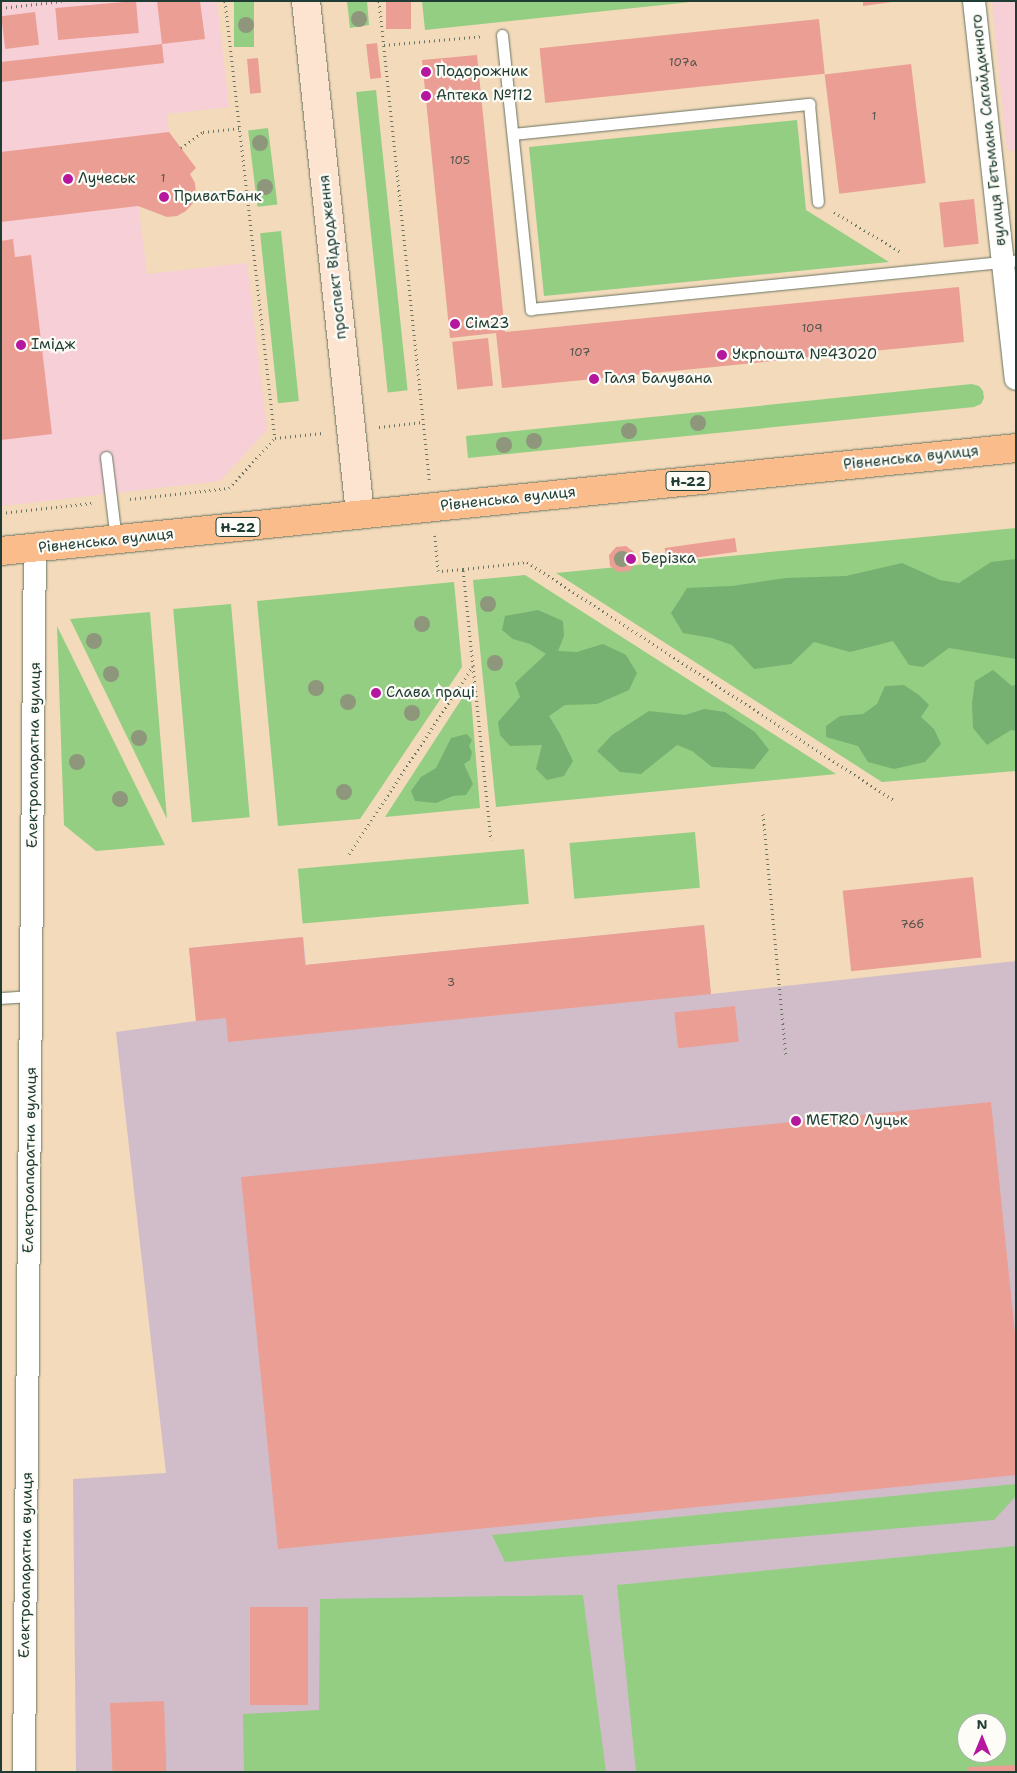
<!DOCTYPE html>
<meta charset="utf-8">
<style>
body{margin:0}
#map{position:relative;width:1017px;height:1773px;overflow:hidden;background:#f2daba;font-family:"Shantell Sans",sans-serif}
div>[style]{position:absolute}
.built>*{inset:0;background:#f6cfd7}
.industrial>*{inset:0;background:#d1bdc9}
.green>*{inset:0;background:#93ce83;transform-origin:0 0}
.forest>*{inset:0;background:#76b171}
.building>*{inset:0;background:#eb9e94;transform-origin:0 0}
.path>*{height:3px;margin-top:-1.5px;transform-origin:0;background:repeating-linear-gradient(90deg,#697463 0 1px,transparent 0 5px)}
.roads{filter:drop-shadow(0 0 1px #697463) drop-shadow(0 0 1px #697463)}
.lane>*{height:11px;margin:-5.5px;padding:0 5.5px;transform-origin:5.5px;border-radius:5.5px;background:#fff}
.street>*{height:22px;margin:-11px;padding:0 11px;transform-origin:11px;border-radius:11px;background:#fff}
.secondary>*{height:28px;margin:-14px;padding:0 14px;transform-origin:14px;border-radius:14px;background:#fde4d0}
.primary>*{height:28px;margin:-14px;padding:0 14px;transform-origin:14px;border-radius:14px;background:#f9bc8a}
.trees>*{width:16px;height:16px;margin:-8px;border-radius:50%;background:#8e977b}
.dots>*{width:14px;height:14px;translate:-50% -50%;box-sizing:border-box;border:2px solid #fdfcf7;border-radius:50%}
span{translate:-50% -50%;white-space:nowrap;text-align:center;line-height:1.15;-webkit-text-stroke:4.5px #fdfcf7;paint-order:stroke}
.number-label{font-size:12px;color:#52554c}
.number-label span{-webkit-text-stroke-width:0}
.shield-label span{padding:1px 4px;background:#fdfcf7;border:1px solid;border-radius:4px;-webkit-text-stroke-width:0}
.shield-label{font-size:14px;color:#1f3d34;font-weight:700}
.poi-label{font-size:15px;color:#1f3d34}
.left{translate:0 -50%;text-align:left}
.street-label{font-size:15px;color:#1f3d34}
.frame{position:absolute;inset:0;border:2px solid #1f3d34;pointer-events:none}
.north{position:absolute;left:957px;top:1713px;width:50px;height:50px;box-sizing:border-box;background:#fdfcf7;border:1px solid #a4b0a9;border-radius:50%;rotate:0deg;font-size:14px;font-weight:700;line-height:20px;text-align:center;color:#1f3d34}
.north::after{content:'';display:block;margin:auto;width:18px;height:22px;background:#b5179e;clip-path:polygon(50% 0,100% 100%,50% 72%,0 100%)}
</style>
<div id="map">
<div class="built">
<i style="clip-path:polygon(1px 1px,217px 1px,229px 107px,167px 114px,169px 132px,130px 138px,147px 274px,247px 263px,267px 430px,220px 481px,1px 506px)"></i>
<i style="clip-path:polygon(992px 1px,1016px 1px,1016px 150px,1007px 151px)"></i>
</div>
<div class="industrial">
<i style="clip-path:polygon(evenodd,704px 925px,711px 994px,1016px 961px,1016px 1772px,76px 1772px,73px 1479px,166px 1473px,116px 1032px,196px 1021px,189px 948px,303px 937px,306px 965px,704px 925px,967px 1723px,997px 1723px,997px 1753px,967px 1753px,967px 1723px)"></i>
</div>
<div class="green">
<i style="left:234px;top:1px;width:20px;height:46px"></i>
<i style="clip-path:polygon(347px 1px,367px 1px,369px 25px,350px 28px)"></i>
<i style="clip-path:polygon(422px 1px,700px 1px,425px 30px)"></i>
<i style="left:376px;top:90px;width:302px;height:20px;rotate:84deg"></i>
<i style="clip-path:polygon(797px 120px,806px 210px,889px 262px,544px 296px,529px 147px)"></i>
<i style="left:268px;top:128px;width:77px;height:20px;rotate:83deg"></i>
<i style="left:281px;top:231px;width:171px;height:21px;rotate:84deg"></i>
<i style="clip-path:polygon(972px 384px,979px 386px,983px 391px,984px 398px,981px 404px,974px 407px,468px 458px,466px 436px)"></i>
<i style="clip-path:polygon(1016px 528px,1016px 771px,882px 782px,556px 573px)"></i>
<i style="clip-path:polygon(525px 575px,836px 774px,496px 807px,473px 580px)"></i>
<i style="clip-path:polygon(454px 582px,462px 667px,360px 819px,278px 826px,257px 601px)"></i>
<i style="left:231px;top:604px;width:214px;height:58px;rotate:85deg"></i>
<i style="clip-path:polygon(150px 612px,167px 819px,70px 619px)"></i>
<i style="clip-path:polygon(57px 626px,165px 845px,96px 851px,64px 825px)"></i>
<i style="clip-path:polygon(470px 686px,480px 808px,385px 817px)"></i>
<i style="left:695px;top:832px;width:56px;height:126px;rotate:85deg"></i>
<i style="left:524px;top:849px;width:55px;height:227px;rotate:85deg"></i>
<i style="clip-path:polygon(1016px 1484px,1016px 1496px,994px 1520px,505px 1562px,492px 1535px)"></i>
<i style="clip-path:polygon(evenodd,1016px 1546px,1016px 1772px,636px 1772px,617px 1585px,1016px 1546px,967px 1723px,997px 1723px,997px 1753px,967px 1753px,967px 1723px)"></i>
<i style="clip-path:polygon(583px 1595px,606px 1772px,244px 1772px,243px 1714px,319px 1710px,320px 1599px)"></i>
</div>
<div class="forest">
<i style="clip-path:polygon(1016px 559px,1016px 659px,949px 648px,923px 667px,909px 665px,893px 641px,850px 652px,814px 642px,791px 664px,754px 669px,732px 645px,712px 638px,683px 633px,671px 613px,687px 588px,732px 586px,786px 578px,846px 576px,902px 563px,940px 580px,959px 583px,991px 562px)"></i>
<i style="clip-path:polygon(538px 610px,563px 621px,564px 636px,558px 651px,577px 652px,603px 644px,626px 655px,637px 673px,629px 690px,597px 704px,565px 705px,549px 716px,560px 734px,573px 761px,564px 776px,547px 780px,536px 769px,542px 745px,510px 746px,500px 735px,498px 722px,520px 697px,515px 683px,546px 654px,530px 644px,513px 639px,502px 630px,505px 616px)"></i>
<i style="clip-path:polygon(993px 670px,1012px 686px,1016px 684px,1016px 731px,1011px 730px,987px 745px,973px 728px,972px 703px,975px 681px)"></i>
<i style="clip-path:polygon(904px 685px,919px 695px,929px 705px,921px 717px,934px 729px,941px 744px,925px 762px,894px 769px,868px 762px,858px 746px,826px 737px,826px 726px,840px 716px,863px 714px,877px 704px,885px 686px)"></i>
<i style="clip-path:polygon(704px 709px,725px 712px,755px 732px,769px 750px,754px 769px,712px 767px,692px 751px,677px 745px,641px 774px,620px 772px,597px 751px,612px 735px,649px 711px,685px 715px)"></i>
<i style="clip-path:polygon(467px 734px,472px 740px,469px 746px,472px 752px,470px 760px,464px 764px,473px 784px,466px 795px,453px 796px,436px 803px,415px 801px,411px 791px,421px 777px,436px 768px,451px 738px)"></i>
</div>
<div class="building">
<i style="left:136px;top:1px;width:32px;height:81px;rotate:85deg"></i>
<i style="clip-path:polygon(157px 1px,200px 1px,205px 39px,162px 44px,164px 63px,1px 82px,1px 62px,162px 44px)"></i>
<i style="left:386px;top:1px;width:25px;height:28px"></i>
<i style="clip-path:polygon(863px 1px,892px 1px,892px 2px,863px 6px)"></i>
<i style="left:35px;top:12px;width:33px;height:34px;rotate:83deg"></i>
<i style="left:819px;top:19px;width:55px;height:281px;rotate:84deg"></i>
<i style="left:377px;top:43px;width:35px;height:11px;rotate:83deg"></i>
<i style="clip-path:polygon(477px 55px,505px 332px,959px 287px,964px 342px,502px 388px,496px 333px,450px 338px,422px 60px)"></i>
<i style="left:258px;top:58px;width:35px;height:11px;rotate:85deg"></i>
<i style="left:911px;top:64px;width:120px;height:87px;rotate:83deg"></i>
<i style="clip-path:polygon(169px 132px,196px 168px,190px 174px,195px 183px,196px 193px,193px 203px,186px 211px,177px 216px,167px 217px,138px 206px,1px 222px,1px 152px)"></i>
<i style="left:974px;top:199px;width:45px;height:35px;rotate:84deg"></i>
<i style="clip-path:polygon(13px 239px,15px 257px,31px 255px,52px 434px,1px 440px,1px 241px)"></i>
<i style="left:488px;top:338px;width:48px;height:36px;rotate:84deg"></i>
<i style="left:735px;top:538px;width:14px;height:71px;rotate:82deg"></i>
<i style="clip-path:polygon(evenodd,626px 546px,634px 552px,636px 563px,629px 571px,618px 572px,610px 566px,609px 555px,616px 547px,626px 546px,620px 555px,626px 557px,624px 563px,618px 561px,620px 555px)"></i>
<i style="left:973px;top:877px;width:81px;height:131px;rotate:84deg"></i>
<i style="clip-path:polygon(704px 925px,711px 994px,228px 1042px,226px 1018px,196px 1021px,189px 948px,303px 937px,305px 965px)"></i>
<i style="left:735px;top:1006px;width:36px;height:61px;rotate:84deg"></i>
<i style="clip-path:polygon(991px 1102px,1016px 1343px,1016px 1475px,278px 1549px,241px 1177px)"></i>
<i style="left:250px;top:1607px;width:58px;height:98px"></i>
<i style="left:164px;top:1701px;width:71px;height:54px;rotate:88deg"></i>
<i style="clip-path:polygon(1016px 1765px,1016px 1772px,968px 1772px,968px 1767px)"></i>
</div>
<div class="path">
<i style="left:225px;top:1px;width:440px;rotate:83.5deg"></i>
<i style="left:379px;top:1px;width:481px;rotate:84deg"></i>
<i style="left:1px;top:8px;width:61px;rotate:-6.5deg"></i>
<i style="left:384px;top:45px;width:100px;rotate:-5.1deg"></i>
<i style="left:181px;top:148px;width:27px;rotate:-36deg"></i>
<i style="left:203px;top:132px;width:37px;rotate:-6deg"></i>
<i style="left:834px;top:212px;width:78px;rotate:30.8deg"></i>
<i style="left:379px;top:427px;width:44px;rotate:-6.5deg"></i>
<i style="left:130px;top:499px;width:100px;rotate:-6.3deg"></i>
<i style="left:229px;top:488px;width:68px;rotate:-47.4deg"></i>
<i style="left:275px;top:438px;width:48px;rotate:-5.9deg"></i>
<i style="left:1px;top:513px;width:91px;rotate:-6.3deg"></i>
<i style="left:463px;top:569px;width:64px;rotate:-6.2deg"></i>
<i style="left:527px;top:562px;width:439px;rotate:33deg"></i>
<i style="left:473px;top:666px;width:175px;rotate:84.1deg"></i>
<i style="left:763px;top:814px;width:244px;rotate:84.6deg"></i>
<i style="left:349px;top:854px;width:225px;rotate:-56.6deg"></i>
<i style="left:473px;top:666px;width:98px;rotate:-95.9deg"></i>
<i style="left:463px;top:569px;width:25px;rotate:175deg"></i>
<i style="left:438px;top:571px;width:36px;rotate:-95deg"></i>
</div>
<div class="roads">
<div class="lane">
<i style="left:502px;top:35px;width:276px;rotate:84deg"></i>
<i style="left:531px;top:309px;width:487px;rotate:-5.7deg"></i>
<i style="left:513px;top:134px;width:298px;rotate:-5.8deg"></i>
<i style="left:809px;top:104px;width:98px;rotate:84.8deg"></i>
<i style="left:106px;top:457px;width:84px;rotate:83.1deg"></i>
<i style="left:1px;top:998px;width:31px;rotate:-4deg"></i>
</div>
<div class="street">
<i style="left:974px;top:1px;width:380px;rotate:83.7deg"></i>
<i style="left:24px;top:1772px;width:1224px;rotate:-89.49deg"></i>
</div>
<div class="secondary">
<i style="left:306px;top:1px;width:516px;rotate:83.99deg"></i>
</div>
<div class="primary">
<i style="left:1px;top:551px;width:1020px;rotate:-5.79deg"></i>
</div>
</div>
<div class="trees">
<i style="left:359px;top:19px"></i>
<i style="left:246px;top:25px"></i>
<i style="left:260px;top:143px"></i>
<i style="left:265px;top:187px"></i>
<i style="left:698px;top:423px"></i>
<i style="left:629px;top:431px"></i>
<i style="left:534px;top:441px"></i>
<i style="left:504px;top:445px"></i>
<i style="left:622px;top:559px"></i>
<i style="left:488px;top:604px"></i>
<i style="left:422px;top:624px"></i>
<i style="left:94px;top:641px"></i>
<i style="left:495px;top:663px"></i>
<i style="left:111px;top:674px"></i>
<i style="left:316px;top:688px"></i>
<i style="left:348px;top:702px"></i>
<i style="left:412px;top:713px"></i>
<i style="left:139px;top:738px"></i>
<i style="left:77px;top:762px"></i>
<i style="left:344px;top:792px"></i>
<i style="left:120px;top:799px"></i>
</div>
<div class="dots">
<i style="left:426px;top:72px;background:#b5179e"></i>
<i style="left:426px;top:96px;background:#b5179e"></i>
<i style="left:68px;top:179px;background:#b5179e"></i>
<i style="left:164px;top:197px;background:#b5179e"></i>
<i style="left:455px;top:324px;background:#b5179e"></i>
<i style="left:21px;top:345px;background:#b5179e"></i>
<i style="left:722px;top:355px;background:#b5179e"></i>
<i style="left:594px;top:379px;background:#b5179e"></i>
<i style="left:631px;top:559px;background:#b5179e"></i>
<i style="left:376px;top:693px;background:#b5179e"></i>
<i style="left:796px;top:1121px;background:#b5179e"></i>
</div>
<div class="number-label">
<span style="left:683px;top:63px">107а</span>
<span style="left:874px;top:117px">1</span>
<span style="left:460px;top:161px">105</span>
<span style="left:163px;top:179px">1</span>
<span style="left:812px;top:329px">109</span>
<span style="left:580px;top:353px">107</span>
<span style="left:912px;top:925px">76б</span>
<span style="left:451px;top:983px">3</span>
</div>
<div class="shield-label">
<span style="left:688px;top:481px">Н-22</span>
<span style="left:238px;top:527px">Н-22</span>
</div>
<div class="poi-label">
<span class="left" style="left:436px;top:72px">Подорожник</span>
<span class="left" style="left:436px;top:96px">Аптека №112</span>
<span class="left" style="left:78px;top:179px">Лучеськ</span>
<span class="left" style="left:174px;top:197px">ПриватБанк</span>
<span class="left" style="left:465px;top:324px">Сім23</span>
<span class="left" style="left:31px;top:345px">Імідж</span>
<span class="left" style="left:732px;top:355px">Укрпошта №43020</span>
<span class="left" style="left:604px;top:379px">Галя Балувана</span>
<span class="left" style="left:641px;top:559px">Берізка</span>
<span class="left" style="left:386px;top:693px">Слава праці</span>
<span class="left" style="left:806px;top:1121px">METRO Луцьк</span>
</div>
<div class="street-label">
<span style="left:989px;top:130px;rotate:-96deg">вулиця Гетьмана Сагайдачного</span>
<span style="left:333px;top:257px;rotate:-96deg">проспект Відродження</span>
<span style="left:911px;top:458px;rotate:-6deg">Рівненська вулиця</span>
<span style="left:508px;top:499px;rotate:-6deg">Рівненська вулиця</span>
<span style="left:106px;top:541px;rotate:-6deg">Рівненська вулиця</span>
<span style="left:34px;top:755px;rotate:-89deg">Електроапаратна вулиця</span>
<span style="left:30px;top:1160px;rotate:-89deg">Електроапаратна вулиця</span>
<span style="left:26px;top:1565px;rotate:-89deg">Електроапаратна вулиця</span>
</div>
<div class="frame"></div>
<div class="north">N</div>
</div>
